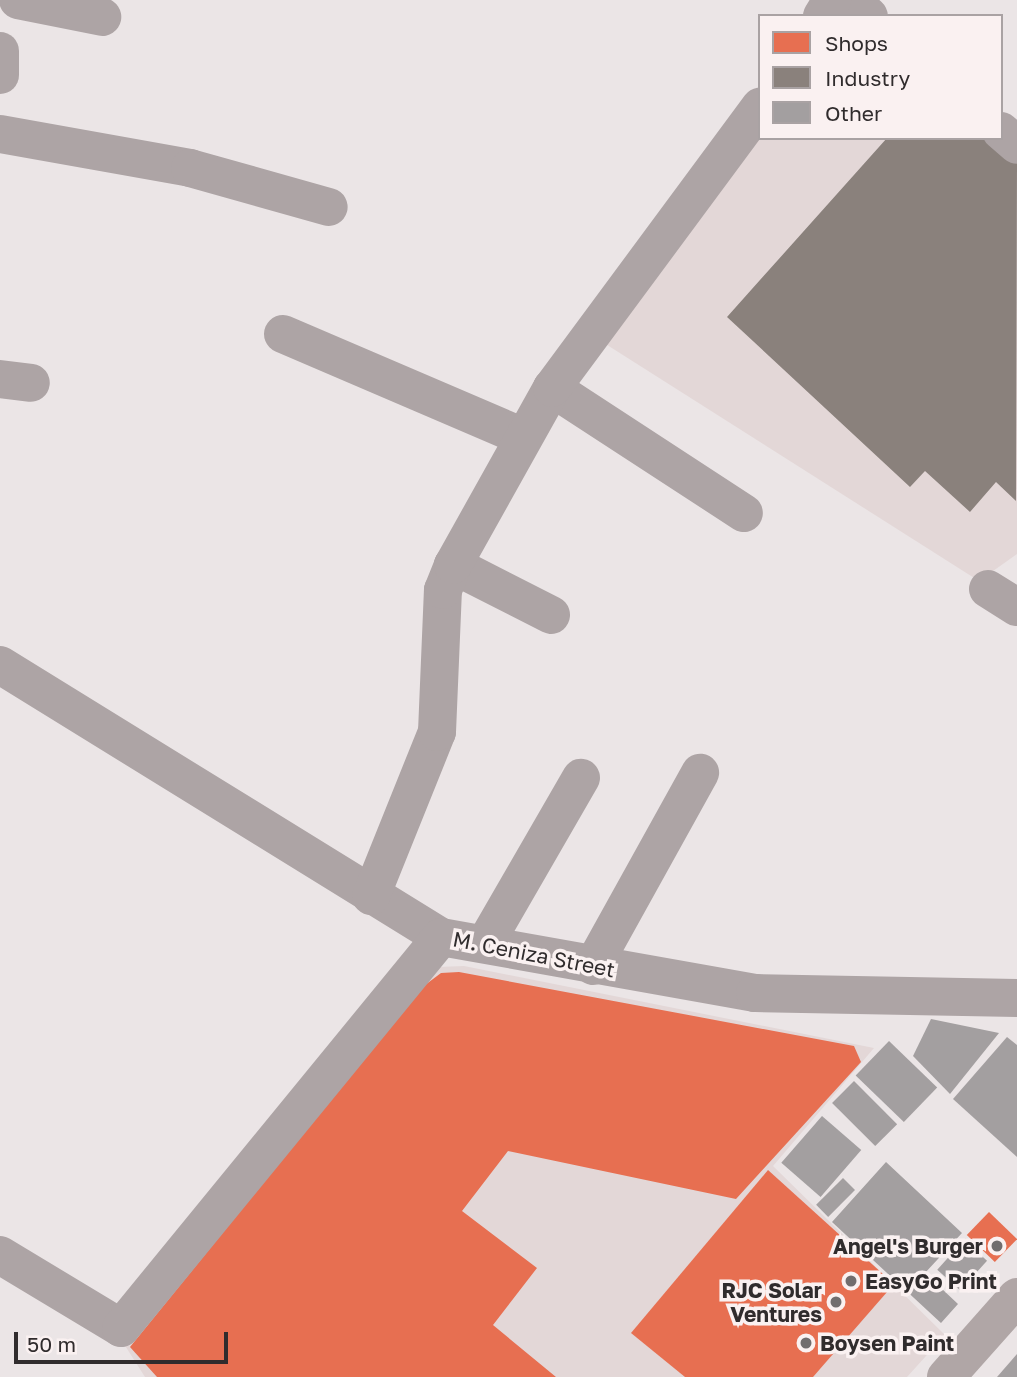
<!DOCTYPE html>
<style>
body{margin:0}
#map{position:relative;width:1017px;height:1377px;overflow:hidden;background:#ebe5e6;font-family:"Golos Text",sans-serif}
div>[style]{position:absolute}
.built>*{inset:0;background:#e3d7d7}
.shops>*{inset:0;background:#e76f51;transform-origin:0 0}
.industry>*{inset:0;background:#8a817c}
.building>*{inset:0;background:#a39fa0;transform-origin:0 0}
.minor>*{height:38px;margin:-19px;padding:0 19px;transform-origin:19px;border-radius:19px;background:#ada4a5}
.major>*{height:38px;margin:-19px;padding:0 19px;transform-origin:19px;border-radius:19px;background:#b0a6a6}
.dots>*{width:19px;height:19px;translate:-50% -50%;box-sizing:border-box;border:4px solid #faf1f1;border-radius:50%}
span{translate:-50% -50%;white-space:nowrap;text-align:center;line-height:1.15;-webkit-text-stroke:7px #faf1f1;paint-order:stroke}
.street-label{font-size:21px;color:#302c2d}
.poi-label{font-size:21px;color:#302c2d;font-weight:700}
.right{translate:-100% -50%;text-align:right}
.left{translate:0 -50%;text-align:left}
.legend{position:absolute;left:758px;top:14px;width:245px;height:126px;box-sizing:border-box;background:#faf1f1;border:2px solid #a9a2a3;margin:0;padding:9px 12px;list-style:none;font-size:21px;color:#302c2d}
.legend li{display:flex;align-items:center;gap:14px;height:35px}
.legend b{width:35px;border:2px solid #a9a2a3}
.scale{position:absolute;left:14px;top:1332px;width:214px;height:32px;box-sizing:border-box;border:4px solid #302c2d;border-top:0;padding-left:9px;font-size:21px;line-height:24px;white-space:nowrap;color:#302c2d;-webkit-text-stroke:5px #faf1f1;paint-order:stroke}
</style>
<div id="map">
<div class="built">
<i style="clip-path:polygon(760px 138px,995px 138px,1017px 158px,1017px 554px,979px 581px,604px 343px)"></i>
<i style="clip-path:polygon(464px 966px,874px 1048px,773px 1166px,945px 1335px,907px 1377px,145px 1377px,124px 1344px,438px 967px)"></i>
</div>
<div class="shops">
<i style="clip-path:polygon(459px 972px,854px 1046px,861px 1062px,736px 1199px,508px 1151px,462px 1211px,537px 1268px,493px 1325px,556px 1377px,157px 1377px,130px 1347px,421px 988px,441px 973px)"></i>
<i style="clip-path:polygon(768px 1170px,894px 1284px,813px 1377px,685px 1377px,631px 1333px)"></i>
<i style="left:989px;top:1212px;width:39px;height:32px;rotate:44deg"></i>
</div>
<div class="industry">
<i style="clip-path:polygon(887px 138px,990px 138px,1017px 163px,1016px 501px,996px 482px,970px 512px,925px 471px,910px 487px,727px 317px)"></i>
</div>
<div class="building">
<i style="clip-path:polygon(931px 1019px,999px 1033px,950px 1094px,913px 1056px)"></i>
<i style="clip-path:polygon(1007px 1037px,1017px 1045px,1017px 1157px,953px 1099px)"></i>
<i style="left:889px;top:1041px;width:67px;height:48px;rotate:44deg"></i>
<i style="left:854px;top:1081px;width:61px;height:31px;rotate:45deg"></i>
<i style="left:822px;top:1116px;width:52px;height:62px;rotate:41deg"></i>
<i style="clip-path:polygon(886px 1162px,962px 1233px,925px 1273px,958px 1304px,941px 1323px,832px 1222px)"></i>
<i style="left:843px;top:1178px;width:17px;height:38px;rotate:45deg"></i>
<i style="left:964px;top:1240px;width:31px;height:40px;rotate:42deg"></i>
<i style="clip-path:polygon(1017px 1354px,1017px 1377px,997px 1377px)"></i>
</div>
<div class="minor">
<i style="left:18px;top:0;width:86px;rotate:11.4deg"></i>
<i style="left:851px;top:0;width:24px;rotate:42deg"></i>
<i style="left:822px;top:16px;width:19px;rotate:-58deg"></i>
<i style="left:0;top:51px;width:24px;rotate:90deg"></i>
<i style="left:1001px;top:131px;width:21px;rotate:41deg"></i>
<i style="left:0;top:134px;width:193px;rotate:10.1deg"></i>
<i style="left:190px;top:168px;width:144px;rotate:15.7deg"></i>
<i style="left:283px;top:334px;width:259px;rotate:23.2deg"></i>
<i style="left:0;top:379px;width:31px;rotate:7deg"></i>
<i style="left:552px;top:388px;width:229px;rotate:33.1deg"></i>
<i style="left:453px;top:565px;width:110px;rotate:27deg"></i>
<i style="left:988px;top:589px;width:34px;rotate:32deg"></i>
<i style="left:0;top:665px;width:518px;rotate:31.67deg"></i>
<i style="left:441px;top:937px;width:319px;rotate:10.1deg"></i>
<i style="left:755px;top:993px;width:262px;rotate:1.1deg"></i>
<i style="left:371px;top:896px;width:177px;rotate:-68.1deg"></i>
<i style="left:437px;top:732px;width:142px;rotate:-87.6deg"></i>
<i style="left:443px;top:590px;width:27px;rotate:-68deg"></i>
<i style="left:453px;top:565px;width:203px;rotate:-60.8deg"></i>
<i style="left:552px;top:388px;width:350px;rotate:-53.5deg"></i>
<i style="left:485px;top:944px;width:192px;rotate:-60deg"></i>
<i style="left:593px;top:966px;width:221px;rotate:-61deg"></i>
<i style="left:0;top:1255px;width:141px;rotate:31.1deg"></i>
<i style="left:121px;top:1328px;width:505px;rotate:-50.7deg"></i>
</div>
<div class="major">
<i style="left:946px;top:1377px;width:107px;rotate:-48.4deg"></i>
</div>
<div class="dots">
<i style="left:997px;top:1246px;background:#716d6e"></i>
<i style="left:851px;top:1281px;background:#716d6e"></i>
<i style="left:836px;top:1302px;background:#716d6e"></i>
<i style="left:806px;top:1343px;background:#716d6e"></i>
</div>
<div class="street-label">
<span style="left:534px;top:954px;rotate:11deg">M. Ceniza Street</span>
</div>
<div class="poi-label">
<span class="right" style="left:983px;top:1246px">Angel's Burger</span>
<span class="left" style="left:865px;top:1281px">EasyGo Print</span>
<span class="right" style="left:822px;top:1302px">RJC Solar<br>Ventures</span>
<span class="left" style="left:820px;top:1343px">Boysen Paint</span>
</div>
<ul class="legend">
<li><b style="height:19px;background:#e76f51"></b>Shops</li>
<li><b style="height:19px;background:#8a817c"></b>Industry</li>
<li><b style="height:19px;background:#a39fa0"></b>Other</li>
</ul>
<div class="scale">50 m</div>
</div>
